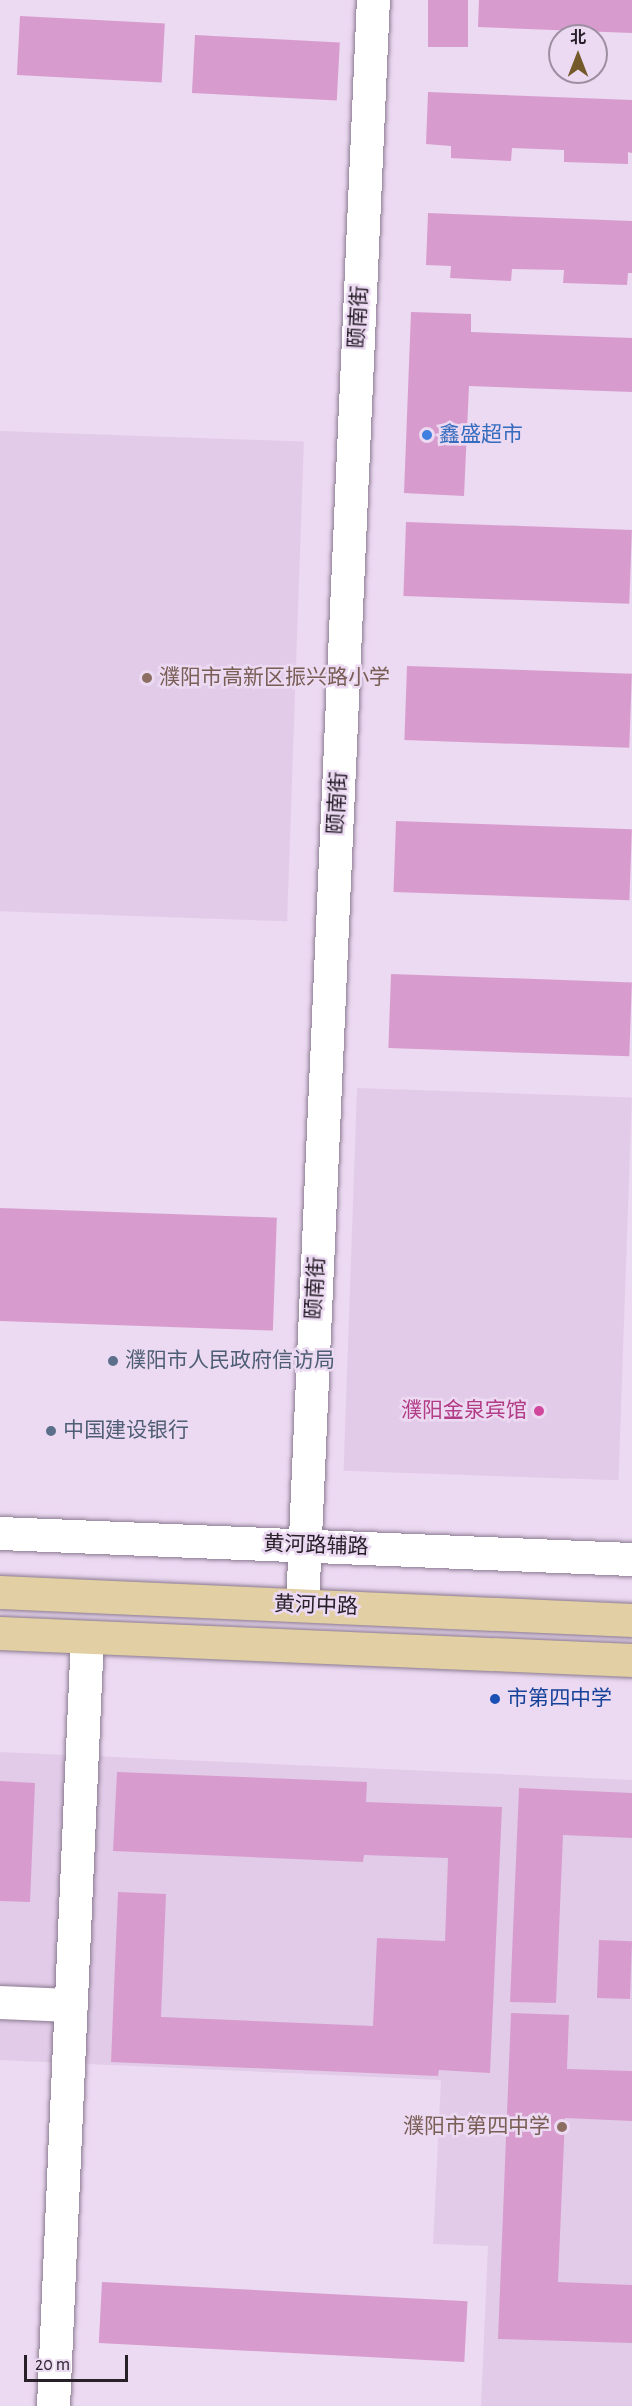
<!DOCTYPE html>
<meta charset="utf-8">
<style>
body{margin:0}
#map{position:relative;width:632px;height:2406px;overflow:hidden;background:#ecd9f2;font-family:"Alegreya Sans","Noto Sans SC",sans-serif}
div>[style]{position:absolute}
.built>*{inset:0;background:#e2cbe9;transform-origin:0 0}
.building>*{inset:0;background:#d79ccd;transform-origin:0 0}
.roads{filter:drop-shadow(0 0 2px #8a7a8f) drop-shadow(0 0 2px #8a7a8f)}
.minor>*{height:33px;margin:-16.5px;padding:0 16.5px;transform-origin:16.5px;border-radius:16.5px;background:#fff}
.major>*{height:33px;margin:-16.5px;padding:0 16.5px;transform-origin:16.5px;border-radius:16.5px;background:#e2cfa3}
.dots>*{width:16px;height:16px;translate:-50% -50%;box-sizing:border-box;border:3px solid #ecd9f2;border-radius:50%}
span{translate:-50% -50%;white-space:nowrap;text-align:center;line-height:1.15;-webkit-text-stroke:5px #ecd9f2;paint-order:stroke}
.street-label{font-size:21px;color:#272029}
.shop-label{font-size:21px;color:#366cbe}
.left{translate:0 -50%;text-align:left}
.education-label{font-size:21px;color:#785e54}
.right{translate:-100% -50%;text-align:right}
.service-label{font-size:21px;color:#4e5e75}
.hotel-label{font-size:21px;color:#b23c85}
.transit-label{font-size:21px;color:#164399}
.north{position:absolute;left:548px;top:24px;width:60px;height:60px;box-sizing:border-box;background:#ecd9f2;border:2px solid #9d8fa2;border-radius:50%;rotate:0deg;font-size:16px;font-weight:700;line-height:24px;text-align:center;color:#272029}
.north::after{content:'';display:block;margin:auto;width:21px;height:27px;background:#745a2b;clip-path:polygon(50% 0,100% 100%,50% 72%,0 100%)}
.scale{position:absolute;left:24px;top:2355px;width:104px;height:27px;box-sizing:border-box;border:3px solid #272029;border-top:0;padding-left:8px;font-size:18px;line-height:21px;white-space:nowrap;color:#272029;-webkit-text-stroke:4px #ecd9f2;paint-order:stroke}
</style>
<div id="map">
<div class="built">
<i style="left:0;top:431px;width:304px;height:480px;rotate:2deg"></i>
<i style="left:357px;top:1088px;width:275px;height:383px;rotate:2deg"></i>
<i style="clip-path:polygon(0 1752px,632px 1780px,632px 2406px,481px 2406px,488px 2246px,433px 2244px,441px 2080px,0 2060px)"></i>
</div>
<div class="building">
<i style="left:428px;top:0;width:40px;height:47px"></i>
<i style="clip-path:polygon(479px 0,632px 0,632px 33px,478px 27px)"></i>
<i style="left:20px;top:16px;width:145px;height:59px;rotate:3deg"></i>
<i style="left:195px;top:35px;width:145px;height:58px;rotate:3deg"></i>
<i style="clip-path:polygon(428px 92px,632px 100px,632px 153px,628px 152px,628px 164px,564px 162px,564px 150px,512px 148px,511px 161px,451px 158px,451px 146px,426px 144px)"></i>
<i style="clip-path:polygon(428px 213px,632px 221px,632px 273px,628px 273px,627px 285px,563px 283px,564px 270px,512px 269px,511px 281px,450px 278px,451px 266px,426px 265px)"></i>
<i style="clip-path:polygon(411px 312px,471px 314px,471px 332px,632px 338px,632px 392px,469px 386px,464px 496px,404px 493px)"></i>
<i style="left:406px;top:522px;width:226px;height:74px;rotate:2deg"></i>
<i style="left:407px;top:666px;width:225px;height:74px;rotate:2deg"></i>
<i style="left:396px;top:821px;width:236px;height:71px;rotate:2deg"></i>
<i style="left:391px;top:974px;width:241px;height:74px;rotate:2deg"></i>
<i style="left:0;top:1208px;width:277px;height:113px;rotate:2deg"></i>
<i style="clip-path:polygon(117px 1772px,367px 1782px,366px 1802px,502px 1807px,490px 2073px,439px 2070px,438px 2076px,111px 2062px,118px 1892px,166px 1894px,161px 2017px,373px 2026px,377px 1938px,445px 1941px,448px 1858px,364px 1855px,363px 1862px,113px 1851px)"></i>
<i style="clip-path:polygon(0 1781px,35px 1783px,30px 1902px,0 1901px)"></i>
<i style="clip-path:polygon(519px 1788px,632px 1793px,632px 1838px,563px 1835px,556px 2003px,510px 2002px)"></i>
<i style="left:599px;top:1940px;width:33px;height:58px;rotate:2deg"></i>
<i style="clip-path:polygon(511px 2013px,569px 2015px,567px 2069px,632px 2071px,632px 2121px,565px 2118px,558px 2282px,632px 2285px,632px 2343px,498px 2339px)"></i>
<i style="left:102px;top:2282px;width:366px;height:61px;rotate:3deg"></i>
</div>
<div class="roads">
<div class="minor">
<i style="left:0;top:1533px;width:633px;rotate:2.36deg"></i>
<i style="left:302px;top:1605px;width:1607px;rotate:-87.47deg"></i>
<i style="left:0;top:2002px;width:71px;rotate:2.4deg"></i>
<i style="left:53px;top:2406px;width:770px;rotate:-87.47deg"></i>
</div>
<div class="major">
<i style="left:0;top:1592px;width:633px;rotate:2.54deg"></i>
<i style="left:0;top:1633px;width:633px;rotate:2.45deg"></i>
</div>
</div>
<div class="dots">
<i style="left:427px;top:435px;background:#3f7fe0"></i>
<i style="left:147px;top:678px;background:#8d6e63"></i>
<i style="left:113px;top:1361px;background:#5c6f8a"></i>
<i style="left:539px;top:1411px;background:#d1479c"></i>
<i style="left:51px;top:1431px;background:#5c6f8a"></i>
<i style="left:495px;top:1699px;background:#1a4fb4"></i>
<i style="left:562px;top:2127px;background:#8d6e63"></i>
</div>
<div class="street-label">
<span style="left:359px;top:317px;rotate:-87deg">颐南街</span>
<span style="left:338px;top:803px;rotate:-87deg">颐南街</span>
<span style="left:316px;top:1288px;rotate:-87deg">颐南街</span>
<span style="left:316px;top:1546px;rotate:2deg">黄河路辅路</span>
<span style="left:316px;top:1606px;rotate:2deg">黄河中路</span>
</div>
<div class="shop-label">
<span class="left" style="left:439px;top:435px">鑫盛超市</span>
</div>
<div class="education-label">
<span class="left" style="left:159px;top:678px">濮阳市高新区振兴路小学</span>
<span class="right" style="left:550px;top:2127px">濮阳市第四中学</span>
</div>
<div class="service-label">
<span class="left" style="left:125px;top:1361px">濮阳市人民政府信访局</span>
<span class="left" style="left:63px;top:1431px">中国建设银行</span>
</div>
<div class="hotel-label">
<span class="right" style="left:527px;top:1411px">濮阳金泉宾馆</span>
</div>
<div class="transit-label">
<span class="left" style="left:507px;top:1699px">市第四中学</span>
</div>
<div class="north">北</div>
<div class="scale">20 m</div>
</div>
